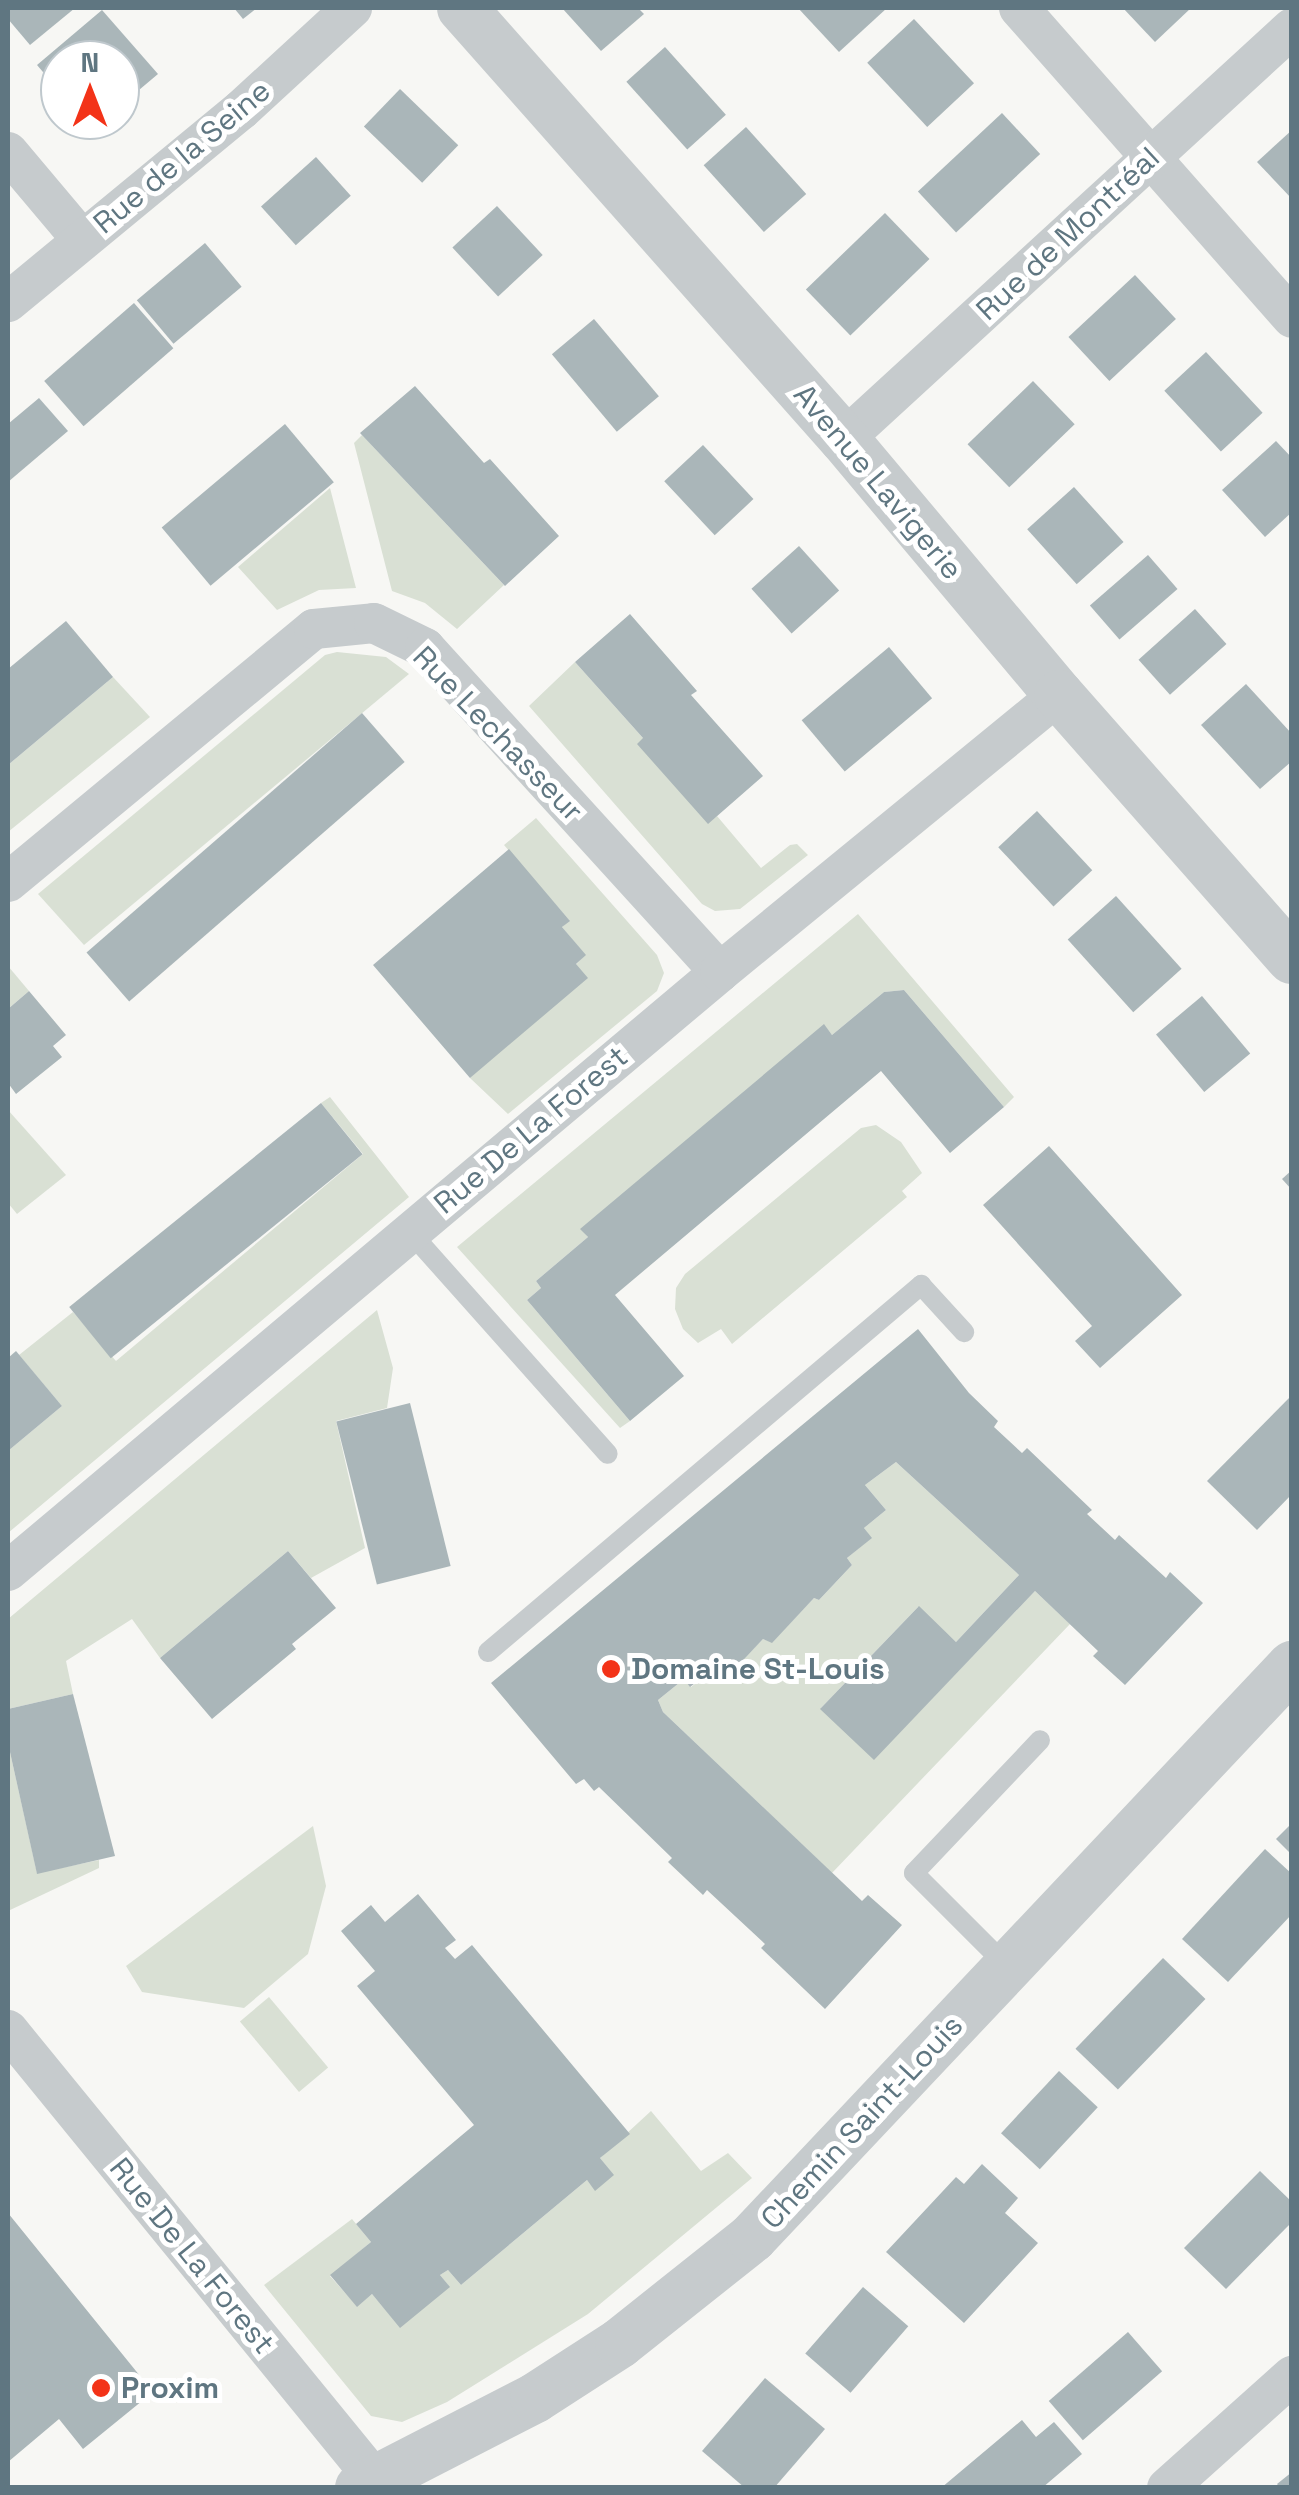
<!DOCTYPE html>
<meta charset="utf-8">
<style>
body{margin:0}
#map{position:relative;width:1299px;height:2495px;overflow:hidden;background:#f7f7f4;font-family:"Space Grotesk",sans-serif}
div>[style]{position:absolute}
.green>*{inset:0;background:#d9e0d4;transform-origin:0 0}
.building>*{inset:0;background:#aab6b9;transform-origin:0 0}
.service>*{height:20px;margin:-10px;padding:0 10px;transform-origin:10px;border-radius:10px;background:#c6cbcd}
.minor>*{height:40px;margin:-20px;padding:0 20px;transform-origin:20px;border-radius:20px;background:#c6cbcd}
.tertiary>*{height:50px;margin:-25px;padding:0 25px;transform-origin:25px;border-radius:25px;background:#c6cbcd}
.dots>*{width:28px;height:28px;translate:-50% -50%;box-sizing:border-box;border:5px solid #fff;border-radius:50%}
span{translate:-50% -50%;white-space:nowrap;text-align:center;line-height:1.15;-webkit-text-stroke:10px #fff;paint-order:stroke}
.street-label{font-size:30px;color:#5f7681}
.poi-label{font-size:30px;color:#5f7681;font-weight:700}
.left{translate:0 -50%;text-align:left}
.frame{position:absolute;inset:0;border:10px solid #5f7681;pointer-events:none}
.north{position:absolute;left:40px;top:40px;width:100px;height:100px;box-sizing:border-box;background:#fff;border:2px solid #bfc8cd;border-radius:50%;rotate:0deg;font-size:28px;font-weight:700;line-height:40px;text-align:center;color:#5f7681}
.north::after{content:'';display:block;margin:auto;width:35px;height:45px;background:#f33318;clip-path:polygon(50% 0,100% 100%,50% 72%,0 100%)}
</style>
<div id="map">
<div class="green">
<i style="clip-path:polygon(362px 435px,504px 585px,457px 629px,425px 603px,392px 591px,354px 443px)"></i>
<i style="clip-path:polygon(330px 488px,356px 588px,319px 590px,277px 610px,238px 567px)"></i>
<i style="clip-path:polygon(337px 652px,386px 657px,409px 674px,84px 945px,38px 894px,325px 655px)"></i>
<i style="clip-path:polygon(575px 662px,643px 738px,708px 823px,717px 816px,761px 868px,790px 845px,797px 844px,808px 855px,740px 909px,715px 911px,702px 904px,529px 706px)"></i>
<i style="clip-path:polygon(113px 677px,150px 717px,8px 832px,8px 765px)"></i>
<i style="clip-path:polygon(536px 818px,657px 955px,664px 973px,657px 991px,508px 1114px,470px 1078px,585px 955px,562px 927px,569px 920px,504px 845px)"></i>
<i style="clip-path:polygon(858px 914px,1014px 1097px,1004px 1107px,904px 990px,884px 992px,832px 1035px,824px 1025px,581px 1229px,588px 1237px,536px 1281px,541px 1288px,527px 1300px,630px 1421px,620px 1428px,457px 1247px)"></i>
<i style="clip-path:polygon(8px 966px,29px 991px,8px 1009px)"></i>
<i style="clip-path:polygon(330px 1097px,409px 1197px,8px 1533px,8px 1451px,62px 1406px,19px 1355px,73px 1312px,116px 1361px,363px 1154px,321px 1103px)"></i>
<i style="clip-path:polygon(8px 1110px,66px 1175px,17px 1214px,8px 1203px)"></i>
<i style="clip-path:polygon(876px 1125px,901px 1142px,922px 1173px,902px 1191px,907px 1197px,732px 1344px,721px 1329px,698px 1343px,683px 1329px,675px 1309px,676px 1288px,685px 1274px,861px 1128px)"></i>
<i style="clip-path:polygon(377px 1310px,393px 1368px,387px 1408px,336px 1421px,365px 1548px,311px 1578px,288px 1551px,160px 1658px,132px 1619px,66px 1661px,73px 1694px,8px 1709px,8px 1619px)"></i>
<i style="clip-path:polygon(896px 1462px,1019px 1575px,956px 1642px,918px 1607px,821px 1708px,874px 1759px,1035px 1591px,1070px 1624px,832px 1873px,663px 1712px,658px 1700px,684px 1679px,691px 1687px,720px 1664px,731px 1672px,763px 1639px,772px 1642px,814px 1598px,819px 1600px,852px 1565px,847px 1558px,871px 1538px,864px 1528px,886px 1510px,865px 1485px)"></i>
<i style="clip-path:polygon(8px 1743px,37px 1873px,99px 1860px,99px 1868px,8px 1911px)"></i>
<i style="clip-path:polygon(313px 1826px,326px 1886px,308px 1954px,244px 2008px,142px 1992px,126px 1966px)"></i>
<i style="left:269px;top:1997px;width:92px;height:38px;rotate:50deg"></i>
<i style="clip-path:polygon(651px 2111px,701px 2171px,728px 2153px,752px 2178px,588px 2314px,447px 2402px,402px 2422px,371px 2416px,264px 2285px,352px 2219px,371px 2242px,330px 2276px,357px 2306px,372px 2294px,400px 2327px,448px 2285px,440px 2275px,448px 2270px,461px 2285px,587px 2180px,595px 2190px,613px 2175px,600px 2158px)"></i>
</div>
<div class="building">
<i style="clip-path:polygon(8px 8px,75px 8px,30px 45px,8px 19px)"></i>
<i style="clip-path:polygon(234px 8px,257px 8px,243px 19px)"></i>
<i style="clip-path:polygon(562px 8px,638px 8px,644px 14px,601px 51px)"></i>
<i style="clip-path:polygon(798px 8px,887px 8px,839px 52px)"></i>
<i style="clip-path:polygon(1123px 8px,1191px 8px,1155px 42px)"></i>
<i style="clip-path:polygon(102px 10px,158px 74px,120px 106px,120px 60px,60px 60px,60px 92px,37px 65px)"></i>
<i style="left:914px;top:19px;width:88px;height:64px;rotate:47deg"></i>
<i style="left:665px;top:47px;width:91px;height:52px;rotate:48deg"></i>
<i style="left:400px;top:89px;width:81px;height:52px;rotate:44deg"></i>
<i style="left:1002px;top:113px;width:56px;height:115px;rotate:47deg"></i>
<i style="left:746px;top:127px;width:90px;height:57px;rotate:48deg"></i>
<i style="clip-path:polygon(1292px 130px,1292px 199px,1257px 162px)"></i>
<i style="left:316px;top:157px;width:52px;height:74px;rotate:48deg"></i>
<i style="left:497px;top:206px;width:67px;height:61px;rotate:47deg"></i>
<i style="left:885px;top:213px;width:64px;height:110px;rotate:46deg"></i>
<i style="left:205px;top:243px;width:57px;height:89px;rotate:50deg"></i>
<i style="left:1135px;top:275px;width:60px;height:91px;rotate:47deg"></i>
<i style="left:134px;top:303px;width:60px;height:119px;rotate:49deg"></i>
<i style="left:594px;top:319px;width:101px;height:55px;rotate:50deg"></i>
<i style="left:1206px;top:352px;width:83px;height:57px;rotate:47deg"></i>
<i style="left:1033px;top:381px;width:60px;height:91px;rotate:46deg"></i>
<i style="clip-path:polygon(415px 386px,484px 463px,490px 459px,559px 536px,505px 586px,360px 433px)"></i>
<i style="clip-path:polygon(39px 398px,68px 431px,8px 482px,8px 424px)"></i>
<i style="left:285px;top:424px;width:76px;height:161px;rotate:50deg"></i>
<i style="clip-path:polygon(1276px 441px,1292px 458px,1292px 512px,1265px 537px,1222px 490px)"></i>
<i style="left:703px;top:445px;width:74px;height:53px;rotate:47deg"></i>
<i style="left:1074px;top:487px;width:74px;height:63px;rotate:48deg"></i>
<i style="left:799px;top:546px;width:60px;height:64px;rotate:48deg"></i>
<i style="left:1148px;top:555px;width:45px;height:77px;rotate:49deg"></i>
<i style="left:1195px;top:609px;width:47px;height:76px;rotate:48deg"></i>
<i style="clip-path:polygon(630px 614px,697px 691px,691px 695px,763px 776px,708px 824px,637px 744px,643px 738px,575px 662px)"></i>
<i style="clip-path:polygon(66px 621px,113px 677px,8px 765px,8px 669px)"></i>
<i style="left:889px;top:647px;width:67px;height:114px;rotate:50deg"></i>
<i style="clip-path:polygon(1246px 684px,1292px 734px,1292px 761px,1260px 789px,1201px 725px)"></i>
<i style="left:362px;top:713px;width:65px;height:365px;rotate:49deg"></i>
<i style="left:1037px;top:811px;width:81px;height:53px;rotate:47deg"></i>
<i style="clip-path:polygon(509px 849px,570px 921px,562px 927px,586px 955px,576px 964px,588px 978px,470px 1078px,373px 965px)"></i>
<i style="left:1116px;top:896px;width:98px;height:65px;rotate:48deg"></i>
<i style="clip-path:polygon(904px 990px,1004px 1107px,950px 1153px,881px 1071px,615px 1295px,684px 1376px,630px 1421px,527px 1300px,541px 1288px,536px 1281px,588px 1237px,580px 1229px,824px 1024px,832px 1035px,884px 992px)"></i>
<i style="clip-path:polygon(29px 991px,66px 1035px,53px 1046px,62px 1057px,16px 1094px,8px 1083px,8px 1009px)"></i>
<i style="left:1202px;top:996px;width:75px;height:60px;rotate:50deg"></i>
<i style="left:321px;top:1103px;width:66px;height:324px;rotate:51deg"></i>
<i style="clip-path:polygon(1049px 1146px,1182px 1295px,1100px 1368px,1075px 1341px,1092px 1326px,983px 1205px)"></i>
<i style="clip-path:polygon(1292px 1170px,1292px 1190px,1282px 1179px)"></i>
<i style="clip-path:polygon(918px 1329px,969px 1393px,998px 1421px,994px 1427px,1022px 1453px,1027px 1448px,1092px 1510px,1087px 1514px,1115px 1540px,1119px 1535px,1166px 1578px,1170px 1572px,1203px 1603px,1125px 1685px,1093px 1656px,1098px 1651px,1035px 1591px,874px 1760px,820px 1709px,919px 1606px,956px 1642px,1019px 1575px,896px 1462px,865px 1485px,886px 1510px,864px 1528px,872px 1538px,847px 1558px,852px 1565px,819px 1600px,814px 1598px,772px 1643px,763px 1639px,731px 1673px,720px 1664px,690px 1687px,684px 1679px,658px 1700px,663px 1712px,862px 1901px,868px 1895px,902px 1925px,825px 2009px,761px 1948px,765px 1944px,707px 1890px,703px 1895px,668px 1862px,672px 1858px,599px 1787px,594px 1791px,584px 1779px,576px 1784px,491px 1683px)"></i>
<i style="clip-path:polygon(16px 1351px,62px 1406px,8px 1451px,8px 1358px)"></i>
<i style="clip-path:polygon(1292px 1395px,1292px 1494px,1257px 1530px,1207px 1481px)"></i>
<i style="left:410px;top:1403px;width:168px;height:76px;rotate:76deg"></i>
<i style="clip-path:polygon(288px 1551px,336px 1608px,292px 1644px,296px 1649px,212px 1719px,160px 1658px)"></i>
<i style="clip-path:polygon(73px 1694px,115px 1856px,37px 1874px,8px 1743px,8px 1709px)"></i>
<i style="clip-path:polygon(1292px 1823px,1292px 1855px,1276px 1839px)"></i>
<i style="clip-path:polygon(1265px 1849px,1292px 1874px,1292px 1914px,1228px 1982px,1182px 1939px)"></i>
<i style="clip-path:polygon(418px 1894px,456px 1940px,445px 1948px,455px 1959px,472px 1945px,630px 2134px,600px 2158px,614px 2175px,595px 2191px,587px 2180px,461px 2285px,448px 2270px,440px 2275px,450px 2287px,400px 2328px,372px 2294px,357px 2307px,330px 2275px,371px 2242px,356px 2224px,474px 2125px,357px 1986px,375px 1971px,341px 1931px,371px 1905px,385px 1922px)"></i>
<i style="left:1163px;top:1958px;width:59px;height:126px;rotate:44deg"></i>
<i style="left:1059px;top:2071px;width:53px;height:85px;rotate:43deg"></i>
<i style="clip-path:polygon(982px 2164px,1018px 2198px,1005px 2213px,1038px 2243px,964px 2323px,886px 2252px,956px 2177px,964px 2184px)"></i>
<i style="clip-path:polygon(1260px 2171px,1292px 2202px,1292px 2222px,1226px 2289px,1184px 2248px)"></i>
<i style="clip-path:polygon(8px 2213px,153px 2392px,83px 2449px,59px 2419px,8px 2462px)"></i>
<i style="left:863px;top:2287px;width:60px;height:88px;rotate:41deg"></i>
<i style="left:1128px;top:2332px;width:52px;height:105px;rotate:49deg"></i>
<i style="clip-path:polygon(765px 2378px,825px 2429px,774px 2488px,745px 2488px,702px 2451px)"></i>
<i style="clip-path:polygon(1022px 2420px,1036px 2437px,1054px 2422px,1082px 2454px,1042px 2488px,941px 2488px)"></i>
<i style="clip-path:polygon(1292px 2472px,1292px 2488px,1280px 2488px,1277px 2484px)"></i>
</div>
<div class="service">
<i style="left:410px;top:1232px;width:297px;rotate:48.3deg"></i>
<i style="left:488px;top:1652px;width:568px;rotate:-40.28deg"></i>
<i style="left:921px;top:1285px;width:64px;rotate:47.5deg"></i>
<i style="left:1008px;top:1967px;width:133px;rotate:-135deg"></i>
<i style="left:914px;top:1873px;width:183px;rotate:-46.5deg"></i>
</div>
<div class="minor">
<i style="left:1019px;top:8px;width:413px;rotate:48.6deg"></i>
<i style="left:8px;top:152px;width:115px;rotate:49.9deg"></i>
<i style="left:8px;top:302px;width:302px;rotate:-39.5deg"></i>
<i style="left:241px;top:110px;width:151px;rotate:-42.6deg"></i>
<i style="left:844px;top:439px;width:608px;rotate:-42.53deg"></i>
<i style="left:8px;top:882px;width:397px;rotate:-39.6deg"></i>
<i style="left:314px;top:629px;width:60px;rotate:-5.7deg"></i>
<i style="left:374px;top:623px;width:57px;rotate:26.1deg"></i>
<i style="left:425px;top:648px;width:438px;rotate:47.7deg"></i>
<i style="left:8px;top:1571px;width:930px;rotate:-40.07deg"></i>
<i style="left:720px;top:972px;width:438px;rotate:-39.3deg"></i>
<i style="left:8px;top:2030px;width:591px;rotate:50.77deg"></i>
<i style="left:1167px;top:2488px;width:168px;rotate:-41.9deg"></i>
</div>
<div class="tertiary">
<i style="left:462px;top:8px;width:576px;rotate:48.45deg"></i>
<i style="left:844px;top:439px;width:334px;rotate:50deg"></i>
<i style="left:1059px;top:695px;width:352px;rotate:48.6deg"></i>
<i style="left:360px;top:2488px;width:197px;rotate:-27.2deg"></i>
<i style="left:535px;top:2398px;width:101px;rotate:-32.9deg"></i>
<i style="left:620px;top:2343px;width:169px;rotate:-38.5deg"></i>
<i style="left:752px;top:2238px;width:787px;rotate:-46.65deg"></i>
</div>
<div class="dots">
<i style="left:611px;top:1669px;background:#f33318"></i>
<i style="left:101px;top:2388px;background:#f33318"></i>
</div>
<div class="street-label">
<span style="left:182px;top:157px;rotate:-40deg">Rue de la Seine</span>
<span style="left:1068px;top:234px;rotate:-43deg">Rue de Montréal</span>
<span style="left:878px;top:482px;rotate:50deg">Avenue Lavigerie</span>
<span style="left:498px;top:734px;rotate:46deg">Rue Lechasseur</span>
<span style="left:531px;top:1130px;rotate:-40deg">Rue De La Forest</span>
<span style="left:862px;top:2122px;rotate:-47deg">Chemin Saint-Louis</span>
<span style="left:192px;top:2256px;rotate:51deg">Rue De La Forest</span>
</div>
<div class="poi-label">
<span class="left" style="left:631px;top:1669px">Domaine St-Louis</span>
<span class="left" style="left:121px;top:2388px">Proxim</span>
</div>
<div class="frame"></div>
<div class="north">N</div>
</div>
